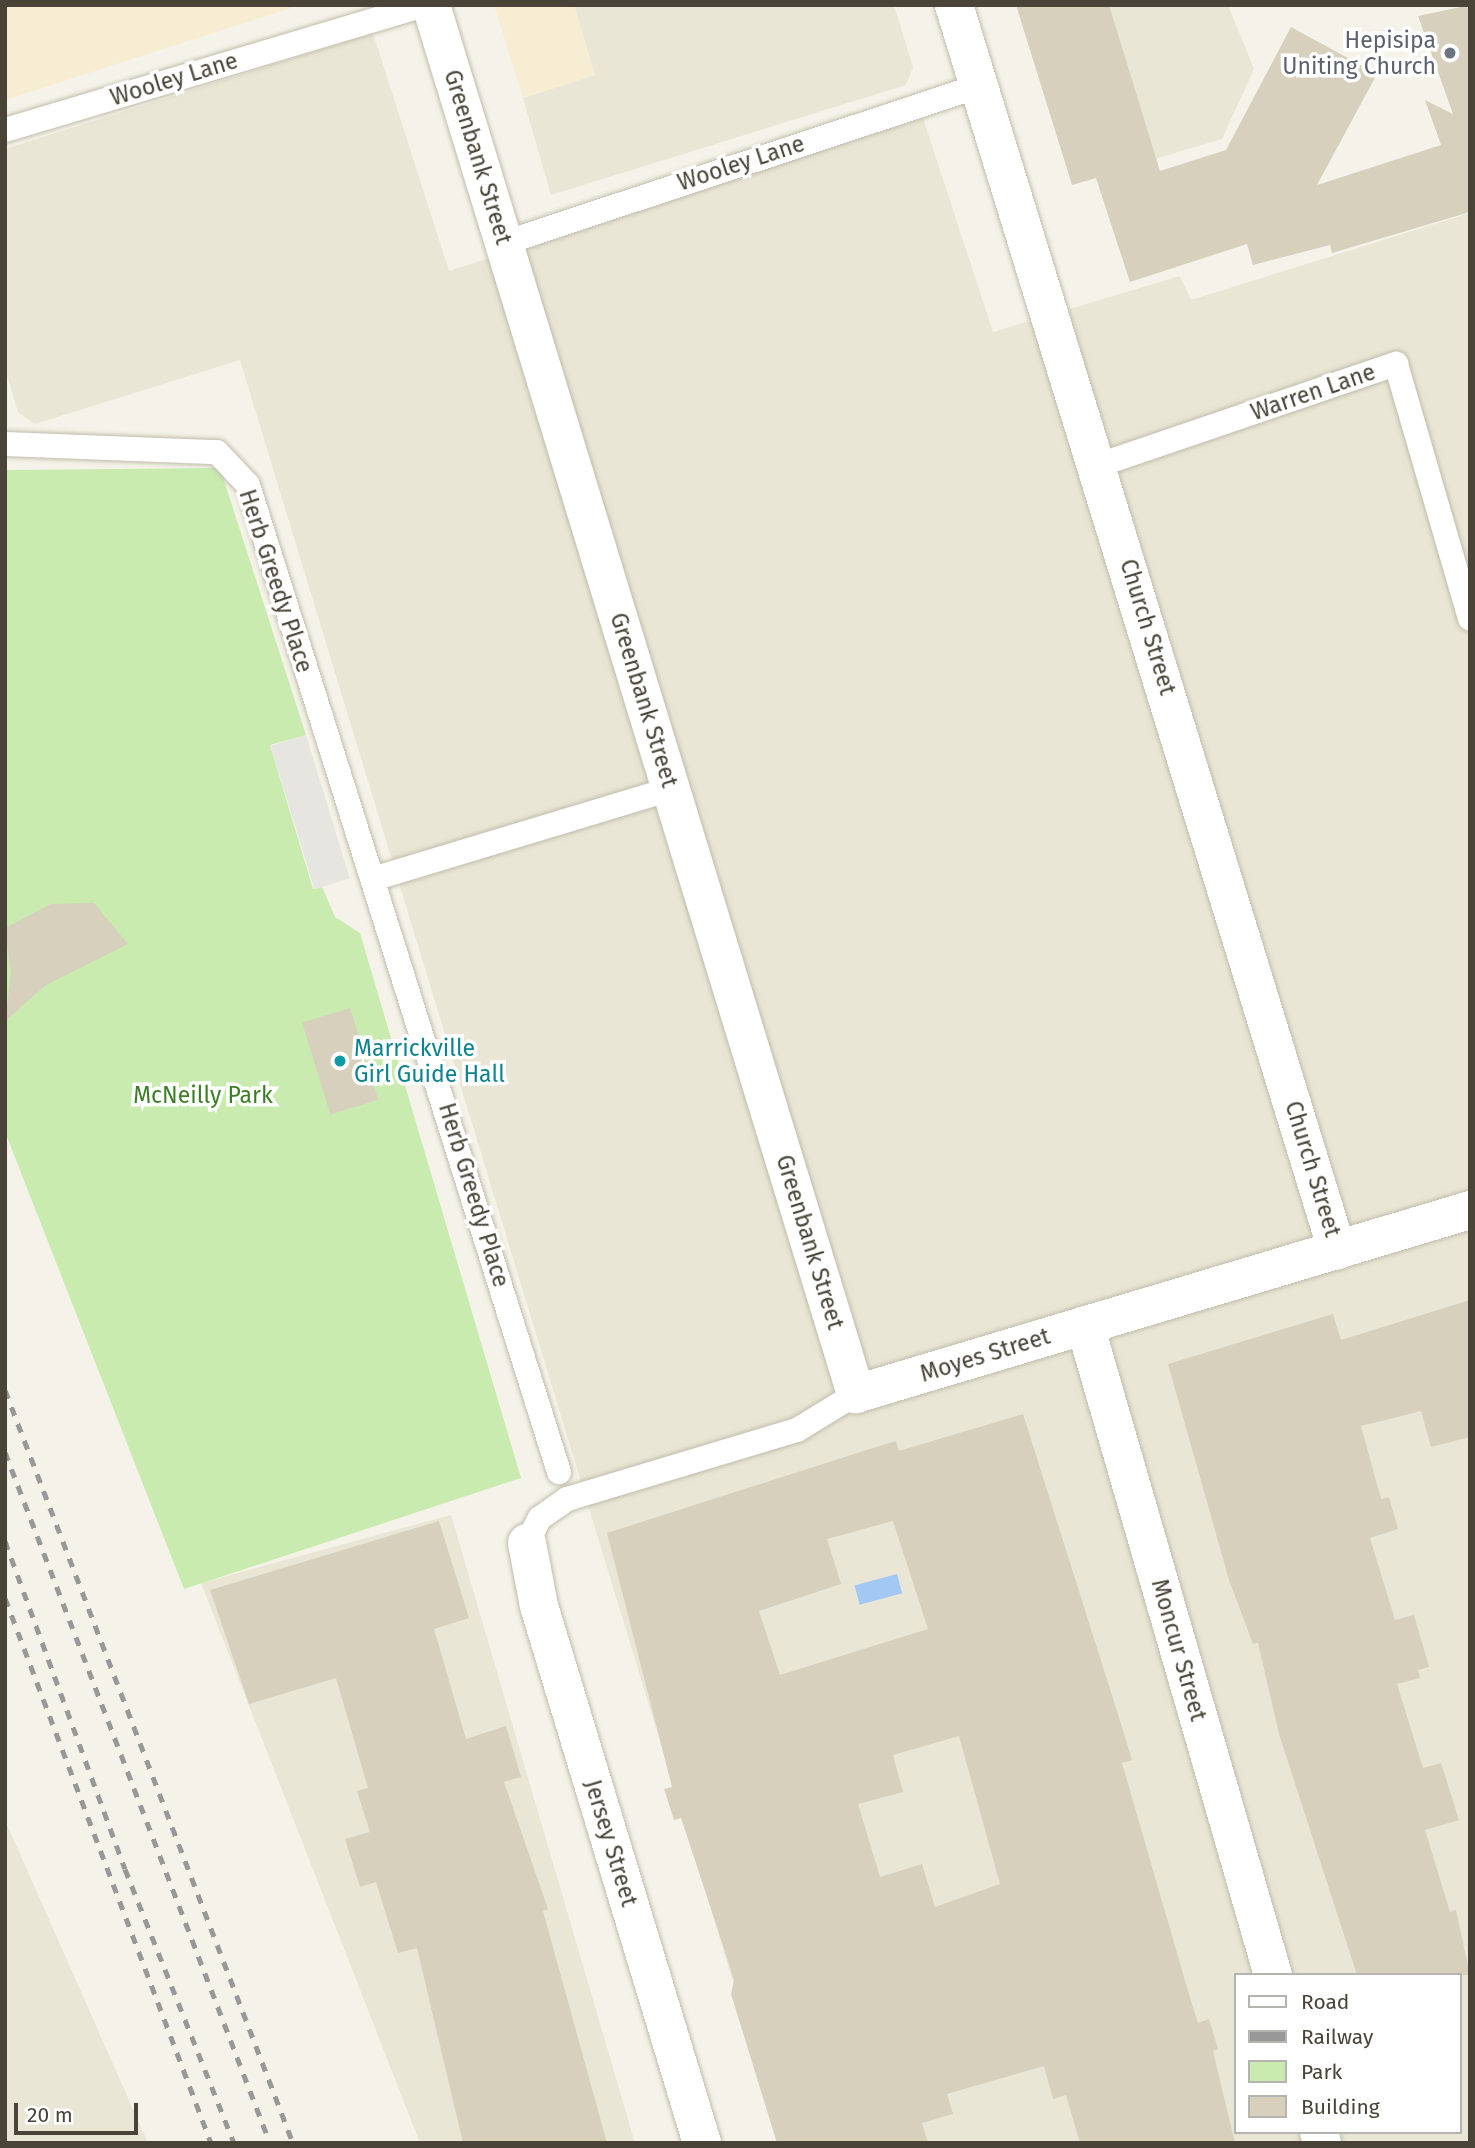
<!DOCTYPE html>
<style>
body{margin:0}
#map{position:relative;width:1475px;height:2148px;overflow:hidden;background:#f5f3e9;font-family:"Fira Sans",sans-serif}
div>[style]{position:absolute}
.residential>*{inset:0;background:#e9e6d6}
.commercial>*{inset:0;background:#f7edd3}
.green>*{inset:0;background:#c9ebb0}
.parking>*{inset:0;background:#e6e5e0;transform-origin:0 0}
.water>*{inset:0;background:#a3c8f4;transform-origin:0 0}
.building>*{inset:0;background:#d7d0bd;transform-origin:0 0}
.roads{filter:drop-shadow(0 0 2px #c1bcab) drop-shadow(0 0 2px #c1bcab)}
.lane>*{height:24px;margin:-12px;padding:0 12px;transform-origin:12px;border-radius:12px;background:#fff}
.street>*{height:38px;margin:-19px;padding:0 19px;transform-origin:19px;border-radius:19px;background:#fff}
.rail>*{height:5px;margin-top:-2.5px;transform-origin:0;background:repeating-linear-gradient(90deg,#989898 0 9px,transparent 0 18px)}
.dots>*{width:19px;height:19px;translate:-50% -50%;box-sizing:border-box;border:4px solid #fff;border-radius:50%}
span{translate:-50% -50%;white-space:nowrap;text-align:center;line-height:1.15;-webkit-text-stroke:7px #fff;paint-order:stroke}
.worship-label{font-size:23px;color:#5b616d}
.right{translate:-100% -50%;text-align:right}
.street-label{font-size:23px;color:#494437}
.culture-label{font-size:23px;color:#0d838f}
.left{translate:0 -50%;text-align:left}
.park-label{font-size:23px;color:#3c7e26}
.frame{position:absolute;inset:0;border:7px solid #494437;pointer-events:none}
.legend{position:absolute;left:1234px;top:1973px;width:228px;height:161px;box-sizing:border-box;background:#fff;border:2px solid #b6b4af;margin:0;padding:9px 12px;list-style:none;font-size:21px;color:#494437}
.legend li{display:flex;align-items:center;gap:14px;height:35px}
.legend b{width:35px;border:2px solid #b6b4af}
.scale{position:absolute;left:14px;top:2103px;width:124px;height:32px;box-sizing:border-box;border:4px solid #494437;border-top:0;padding-left:9px;font-size:21px;line-height:24px;white-space:nowrap;color:#494437;-webkit-text-stroke:5px #fff;paint-order:stroke}
</style>
<div id="map">
<div class="residential">
<i style="clip-path:polygon(574px 5px,894px 5px,913px 67px,906px 85px,551px 195px,523px 98px,595px 75px)"></i>
<i style="clip-path:polygon(1022px 5px,1228px 5px,1254px 69px,1222px 139px,1077px 182px)"></i>
<i style="clip-path:polygon(evenodd,373px 33px,449px 271px,923px 118px,993px 332px,1180px 276px,1191px 300px,1470px 213px,1470px 2143px,782px 2143px,240px 360px,35px 424px,18px 412px,5px 369px,5px 149px,373px 33px,1235px 1975px,1459px 1975px,1459px 2132px,1235px 2132px,1235px 1975px)"></i>
<i style="clip-path:polygon(451px 1515px,635px 2143px,420px 2143px,201px 1583px)"></i>
<i style="clip-path:polygon(5px 1820px,148px 2143px,5px 2143px)"></i>
</div>
<div class="commercial">
<i style="clip-path:polygon(5px 5px,301px 5px,5px 100px)"></i>
<i style="clip-path:polygon(494px 5px,574px 5px,595px 75px,523px 98px)"></i>
</div>
<div class="green">
<i style="clip-path:polygon(220px 468px,306px 735px,270px 745px,313px 889px,322px 887px,335px 917px,360px 933px,521px 1478px,184px 1589px,5px 1132px,5px 470px)"></i>
</div>
<div class="parking">
<i style="left:306px;top:735px;width:150px;height:37px;rotate:73deg"></i>
</div>
<div class="water">
<i style="left:897px;top:1574px;width:20px;height:44px;rotate:75deg"></i>
</div>
<div class="building">
<i style="clip-path:polygon(1016px 5px,1109px 5px,1160px 171px,1226px 150px,1291px 27px,1377px 74px,1317px 185px,1441px 145px,1425px 100px,1453px 114px,1418px 16px,1470px 5px,1470px 212px,1332px 253px,1330px 245px,1253px 265px,1247px 244px,1130px 282px,1096px 178px,1072px 185px)"></i>
<i style="clip-path:polygon(94px 903px,128px 944px,46px 985px,5px 1021px,11px 973px,5px 928px,51px 904px)"></i>
<i style="left:350px;top:1008px;width:96px;height:50px;rotate:73deg"></i>
<i style="clip-path:polygon(1470px 1300px,1470px 1437px,1431px 1447px,1421px 1411px,1361px 1426px,1381px 1499px,1389px 1497px,1398px 1529px,1370px 1538px,1395px 1620px,1414px 1615px,1429px 1667px,1418px 1670px,1420px 1678px,1397px 1684px,1423px 1768px,1441px 1763px,1459px 1820px,1425px 1830px,1450px 1912px,1456px 1910px,1470px 1975px,1357px 1975px,1279px 1734px,1258px 1643px,1253px 1644px,1229px 1580px,1168px 1364px,1333px 1314px,1341px 1340px)"></i>
<i style="clip-path:polygon(evenodd,1023px 1414px,1122px 1727px,1132px 1760px,1122px 1763px,1188px 1991px,1198px 2023px,1209px 2019px,1218px 2049px,1213px 2051px,1235px 2143px,1080px 2143px,1066px 2095px,1053px 2099px,1044px 2066px,947px 2094px,953px 2114px,922px 2123px,928px 2143px,777px 2143px,731px 1994px,734px 1980px,715px 1921px,681px 1818px,674px 1820px,664px 1789px,672px 1787px,607px 1533px,873px 1448px,896px 1441px,899px 1451px,1023px 1414px,893px 1521px,928px 1629px,780px 1675px,759px 1611px,841px 1584px,827px 1539px,893px 1521px,1023px 1414px,959px 1736px,1000px 1884px,935px 1907px,922px 1864px,880px 1877px,858px 1804px,903px 1792px,893px 1755px,959px 1736px)"></i>
<i style="clip-path:polygon(439px 1521px,469px 1618px,434px 1629px,466px 1739px,506px 1726px,521px 1777px,504px 1782px,548px 1909px,543px 1911px,607px 2143px,463px 2143px,417px 1948px,398px 1953px,376px 1882px,360px 1887px,345px 1839px,370px 1832px,357px 1791px,368px 1788px,336px 1678px,249px 1704px,210px 1590px)"></i>
</div>
<div class="roads">
<div class="lane">
<i style="left:5px;top:130px;width:436px;rotate:-16.6deg"></i>
<i style="left:504px;top:243px;width:500px;rotate:-18.29deg"></i>
<i style="left:5px;top:444px;width:212px;rotate:2.2deg"></i>
<i style="left:217px;top:452px;width:45px;rotate:46.8deg"></i>
<i style="left:248px;top:485px;width:1035px;rotate:72.51deg"></i>
<i style="left:1099px;top:465px;width:314px;rotate:-18.8deg"></i>
<i style="left:1396px;top:364px;width:265px;rotate:73.8deg"></i>
<i style="left:376px;top:878px;width:308px;rotate:-16.8deg"></i>
<i style="left:527px;top:1543px;width:28px;rotate:-63deg"></i>
<i style="left:540px;top:1518px;width:33px;rotate:-35deg"></i>
<i style="left:567px;top:1499px;width:240px;rotate:-16.7deg"></i>
<i style="left:797px;top:1430px;width:69px;rotate:-31.4deg"></i>
</div>
<div class="street">
<i style="left:431px;top:5px;width:1453px;rotate:72.99deg"></i>
<i style="left:856px;top:1394px;width:641px;rotate:-16.68deg"></i>
<i style="left:954px;top:5px;width:1303px;rotate:72.9deg"></i>
<i style="left:1085px;top:1325px;width:677px;rotate:73.87deg"></i>
<i style="left:527px;top:1543px;width:64px;rotate:79.2deg"></i>
<i style="left:539px;top:1606px;width:561px;rotate:73.11deg"></i>
<i style="left:1319px;top:2132px;width:11px;rotate:75deg"></i>
</div>
</div>
<div class="rail">
<i style="left:5px;top:1390px;width:806px;rotate:69.07deg"></i>
<i style="left:5px;top:1452px;width:740px;rotate:69.02deg"></i>
<i style="left:5px;top:1541px;width:349px;rotate:69.9deg"></i>
<i style="left:125px;top:1869px;width:295px;rotate:68.3deg"></i>
<i style="left:5px;top:1598px;width:583px;rotate:69.29deg"></i>
</div>
<div class="dots">
<i style="left:1450px;top:53px;background:#6b7280"></i>
<i style="left:340px;top:1061px;background:#0f9aa8"></i>
</div>
<div class="worship-label">
<span class="right" style="left:1436px;top:53px">Hepisipa<br>Uniting Church</span>
</div>
<div class="street-label">
<span style="left:174px;top:79px;rotate:-17deg">Wooley Lane</span>
<span style="left:478px;top:157px;rotate:73deg">Greenbank Street</span>
<span style="left:741px;top:163px;rotate:-18deg">Wooley Lane</span>
<span style="left:1313px;top:392px;rotate:-19deg">Warren Lane</span>
<span style="left:276px;top:581px;rotate:72deg">Herb Greedy Place</span>
<span style="left:1148px;top:627px;rotate:73deg">Church Street</span>
<span style="left:644px;top:700px;rotate:73deg">Greenbank Street</span>
<span style="left:1313px;top:1169px;rotate:73deg">Church Street</span>
<span style="left:474px;top:1195px;rotate:73deg">Herb Greedy Place</span>
<span style="left:810px;top:1242px;rotate:73deg">Greenbank Street</span>
<span style="left:985px;top:1355px;rotate:-17deg">Moyes Street</span>
<span style="left:1179px;top:1650px;rotate:74deg">Moncur Street</span>
<span style="left:611px;top:1843px;rotate:73deg">Jersey Street</span>
</div>
<div class="culture-label">
<span class="left" style="left:354px;top:1061px">Marrickville<br>Girl Guide Hall</span>
</div>
<div class="park-label">
<span style="left:203px;top:1095px">McNeilly Park</span>
</div>
<div class="frame"></div>
<ul class="legend">
<li><b style="height:9px;background:#fff"></b>Road</li>
<li><b style="height:9px;background:#989898"></b>Railway</li>
<li><b style="height:19px;background:#c9ebb0"></b>Park</li>
<li><b style="height:19px;background:#d7d0bd"></b>Building</li>
</ul>
<div class="scale">20 m</div>
</div>
